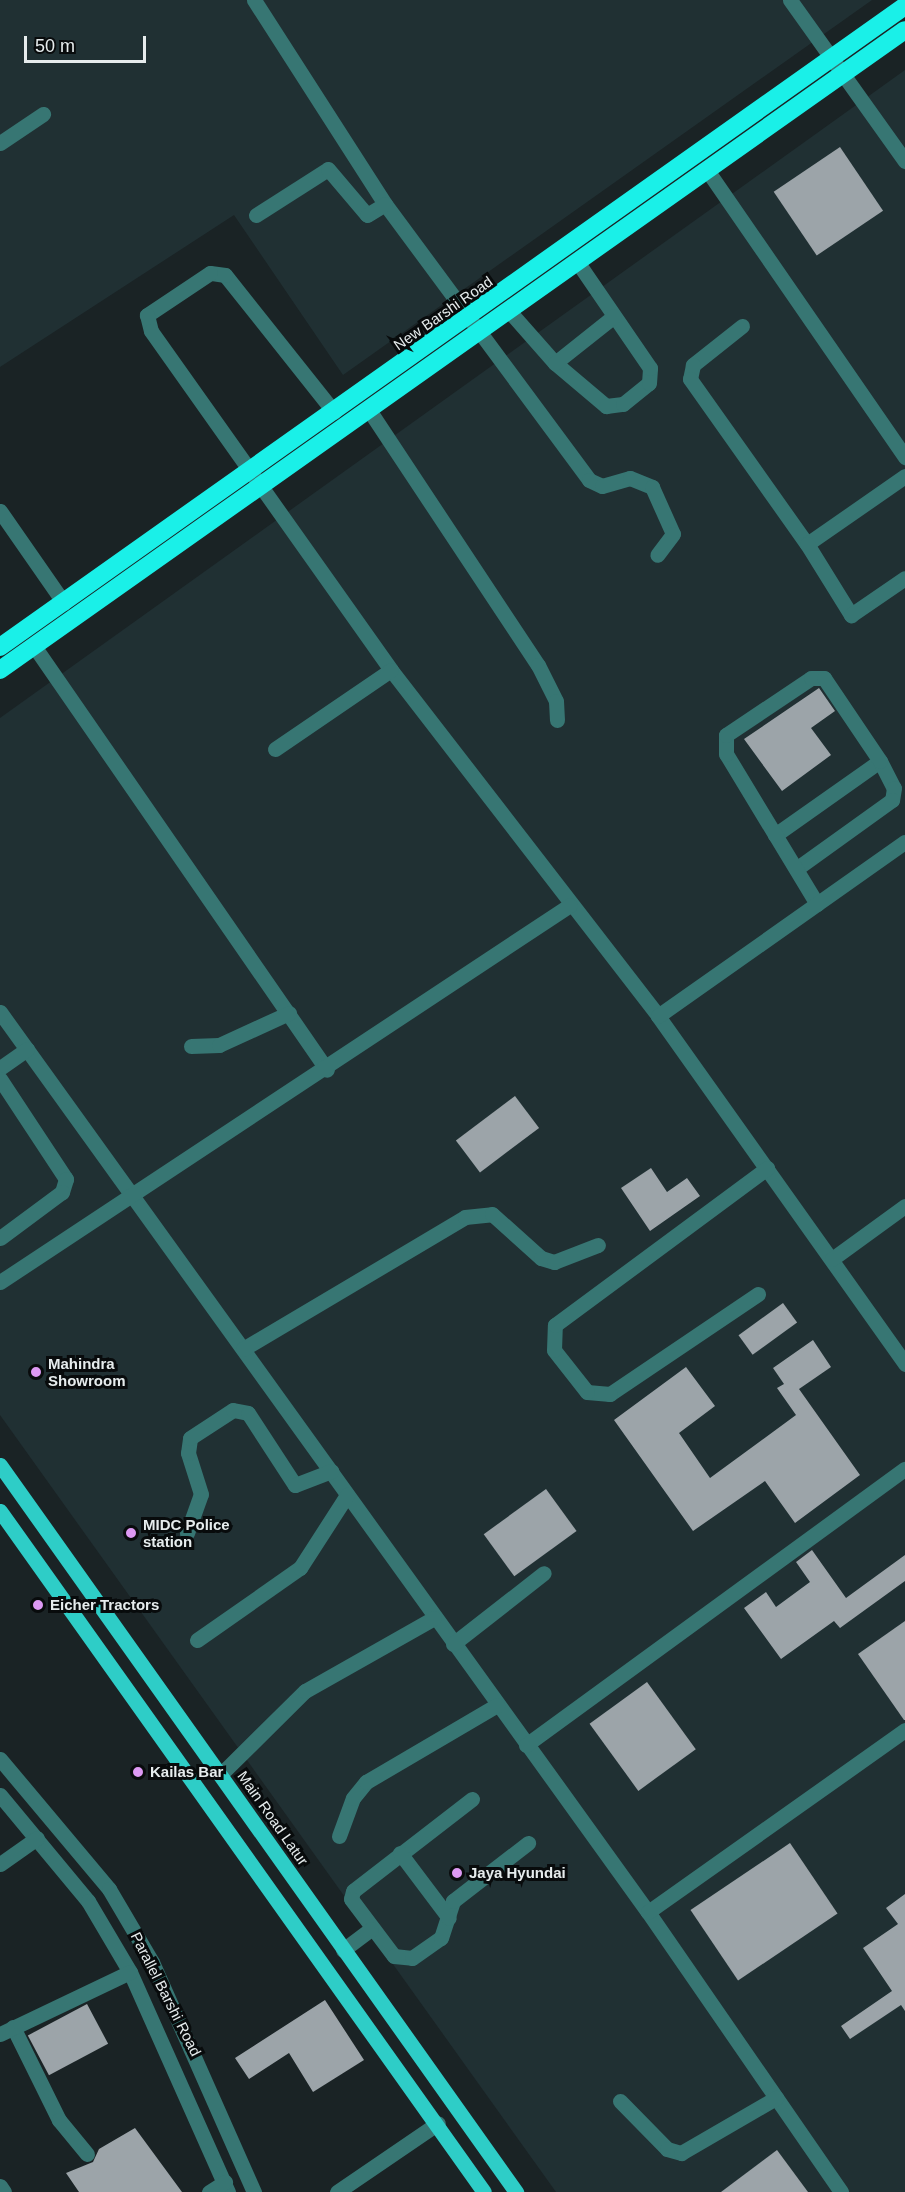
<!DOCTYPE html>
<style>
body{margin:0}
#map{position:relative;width:905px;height:2192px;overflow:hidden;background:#1a2325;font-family:Arial,sans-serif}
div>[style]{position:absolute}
.built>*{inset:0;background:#203033}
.building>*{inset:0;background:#9ca4a9;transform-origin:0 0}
.minor>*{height:15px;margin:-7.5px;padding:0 7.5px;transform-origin:7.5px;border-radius:7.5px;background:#377673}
.major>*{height:15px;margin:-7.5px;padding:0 7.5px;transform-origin:7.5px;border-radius:7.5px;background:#2ecdc7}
.highway>*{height:18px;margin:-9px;padding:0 9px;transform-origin:9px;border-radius:9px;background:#1af0e8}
.dots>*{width:16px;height:16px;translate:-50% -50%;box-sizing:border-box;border:3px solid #080b0c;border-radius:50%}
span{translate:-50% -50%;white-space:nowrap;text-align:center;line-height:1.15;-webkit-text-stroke:6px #080b0c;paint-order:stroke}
.street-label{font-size:15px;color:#e6eced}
.poi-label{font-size:15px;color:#e6eced;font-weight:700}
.left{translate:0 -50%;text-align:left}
.scale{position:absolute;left:24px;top:36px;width:122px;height:27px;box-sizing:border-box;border:3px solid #e6eced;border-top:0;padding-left:8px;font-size:18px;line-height:21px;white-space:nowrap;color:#e6eced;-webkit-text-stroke:4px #080b0c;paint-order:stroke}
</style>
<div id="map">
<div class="built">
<i style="clip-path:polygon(0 0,872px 0,343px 375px,234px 215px,0 367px)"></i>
<i style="clip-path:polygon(905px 70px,905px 2192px,556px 2192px,0 1415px,0 718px)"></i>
</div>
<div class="building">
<i style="left:840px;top:147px;width:77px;height:80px;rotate:56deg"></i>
<i style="clip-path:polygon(819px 688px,835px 711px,811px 728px,831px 755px,782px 791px,744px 739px)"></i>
<i style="left:515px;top:1096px;width:40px;height:74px;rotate:53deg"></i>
<i style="clip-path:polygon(651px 1168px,667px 1192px,687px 1178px,700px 1196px,650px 1231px,621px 1188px)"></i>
<i style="left:783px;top:1303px;width:24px;height:55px;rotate:54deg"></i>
<i style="clip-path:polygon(813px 1340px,831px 1367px,799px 1389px,860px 1475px,795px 1523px,765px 1481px,693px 1531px,614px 1420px,686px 1367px,715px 1406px,679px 1433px,710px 1478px,796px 1415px,777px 1388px,784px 1384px,773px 1368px)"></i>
<i style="left:546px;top:1489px;width:52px;height:77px;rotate:54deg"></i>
<i style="clip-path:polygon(812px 1550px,846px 1598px,905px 1555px,905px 1581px,840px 1628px,834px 1621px,781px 1659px,744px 1608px,766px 1592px,776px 1607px,810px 1582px,796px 1562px)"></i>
<i style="clip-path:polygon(905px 1621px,905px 1720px,904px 1720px,858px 1654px)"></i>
<i style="left:647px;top:1682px;width:83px;height:71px;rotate:54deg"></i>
<i style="left:790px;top:1843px;width:85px;height:120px;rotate:56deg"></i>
<i style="clip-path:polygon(905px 1894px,905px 2011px,901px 2005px,850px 2039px,841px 2026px,892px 1991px,863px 1948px,898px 1924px,886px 1908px)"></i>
<i style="clip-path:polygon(325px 2000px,364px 2060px,313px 2092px,289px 2053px,249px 2079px,235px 2058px)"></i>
<i style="left:87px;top:2004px;width:45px;height:67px;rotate:62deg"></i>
<i style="clip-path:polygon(135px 2128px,182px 2192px,79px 2192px,66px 2173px,93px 2162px,99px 2149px)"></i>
<i style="clip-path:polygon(777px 2150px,808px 2192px,721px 2192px)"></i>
</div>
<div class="minor">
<i style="left:254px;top:0;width:242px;rotate:57.3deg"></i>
<i style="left:385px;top:204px;width:343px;rotate:53.5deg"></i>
<i style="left:589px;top:480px;width:14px;rotate:25deg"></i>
<i style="left:602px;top:486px;width:29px;rotate:-16deg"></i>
<i style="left:630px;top:478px;width:24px;rotate:22deg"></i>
<i style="left:652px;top:487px;width:51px;rotate:65.9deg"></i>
<i style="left:673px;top:534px;width:26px;rotate:127deg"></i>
<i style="left:790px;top:0;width:198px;rotate:54.5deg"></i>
<i style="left:0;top:143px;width:52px;rotate:-34deg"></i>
<i style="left:707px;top:170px;width:349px;rotate:55.4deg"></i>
<i style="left:256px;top:215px;width:85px;rotate:-32.6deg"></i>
<i style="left:328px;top:169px;width:60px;rotate:49.7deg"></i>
<i style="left:367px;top:215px;width:21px;rotate:-31deg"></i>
<i style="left:509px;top:311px;width:69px;rotate:48.5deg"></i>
<i style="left:555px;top:363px;width:67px;rotate:40.1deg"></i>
<i style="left:606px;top:406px;width:17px;rotate:-7deg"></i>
<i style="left:623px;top:404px;width:33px;rotate:-39deg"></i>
<i style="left:649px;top:383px;width:15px;rotate:-86deg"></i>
<i style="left:650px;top:368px;width:127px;rotate:-124.4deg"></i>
<i style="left:742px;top:326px;width:63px;rotate:141.5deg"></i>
<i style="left:693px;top:365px;width:14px;rotate:102deg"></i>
<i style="left:690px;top:379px;width:202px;rotate:54.7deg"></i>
<i style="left:555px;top:363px;width:75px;rotate:-38.5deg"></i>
<i style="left:369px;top:410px;width:306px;rotate:56.5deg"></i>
<i style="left:538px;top:665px;width:40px;rotate:63.4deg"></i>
<i style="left:556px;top:701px;width:19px;rotate:87deg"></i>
<i style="left:334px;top:412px;width:175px;rotate:-128.5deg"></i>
<i style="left:225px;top:275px;width:15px;rotate:-172deg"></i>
<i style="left:210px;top:273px;width:76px;rotate:146.3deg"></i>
<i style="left:147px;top:315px;width:16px;rotate:76deg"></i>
<i style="left:151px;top:331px;width:415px;rotate:54.7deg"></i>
<i style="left:391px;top:670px;width:437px;rotate:52.3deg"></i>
<i style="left:658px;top:1016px;width:427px;rotate:54.6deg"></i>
<i style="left:905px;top:476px;width:119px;rotate:145.2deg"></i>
<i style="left:807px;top:544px;width:84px;rotate:58.2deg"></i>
<i style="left:851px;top:615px;width:65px;rotate:-34.4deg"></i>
<i style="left:0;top:511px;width:112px;rotate:55.2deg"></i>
<i style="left:34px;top:646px;width:515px;rotate:55.35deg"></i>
<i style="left:275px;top:749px;width:140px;rotate:-34.3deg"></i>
<i style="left:775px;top:835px;width:128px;rotate:-35.2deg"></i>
<i style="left:880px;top:761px;width:30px;rotate:63deg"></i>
<i style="left:894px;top:788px;width:12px;rotate:99deg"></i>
<i style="left:892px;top:800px;width:118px;rotate:144.3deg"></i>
<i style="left:817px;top:904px;width:175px;rotate:-121.2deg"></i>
<i style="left:726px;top:754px;width:19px;rotate:-90deg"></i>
<i style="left:726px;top:735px;width:102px;rotate:-33.8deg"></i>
<i style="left:811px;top:678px;width:13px"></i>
<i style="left:824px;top:678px;width:100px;rotate:56deg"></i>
<i style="left:0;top:1012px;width:1109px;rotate:54.25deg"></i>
<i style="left:648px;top:1912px;width:340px;rotate:55.4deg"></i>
<i style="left:658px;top:1016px;width:302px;rotate:-35.2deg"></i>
<i style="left:191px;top:1046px;width:28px;rotate:-2deg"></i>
<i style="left:219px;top:1045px;width:77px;rotate:-24.6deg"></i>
<i style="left:0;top:1068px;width:33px;rotate:-35deg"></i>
<i style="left:0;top:1079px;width:120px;rotate:56.6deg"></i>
<i style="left:66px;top:1179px;width:14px;rotate:107deg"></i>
<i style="left:62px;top:1192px;width:77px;rotate:143.4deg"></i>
<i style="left:832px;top:1259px;width:90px;rotate:-36deg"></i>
<i style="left:0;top:1282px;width:683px;rotate:-33.48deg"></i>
<i style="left:758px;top:1294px;width:179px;rotate:146deg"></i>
<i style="left:610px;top:1394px;width:23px;rotate:-175deg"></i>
<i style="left:587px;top:1392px;width:53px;rotate:-128.2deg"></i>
<i style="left:554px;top:1350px;width:25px;rotate:-88deg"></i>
<i style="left:555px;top:1325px;width:264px;rotate:-36.5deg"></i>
<i style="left:243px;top:1349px;width:258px;rotate:-30.7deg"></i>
<i style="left:465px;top:1217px;width:27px;rotate:-6deg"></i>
<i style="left:492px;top:1214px;width:66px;rotate:41.9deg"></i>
<i style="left:541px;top:1258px;width:14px;rotate:17deg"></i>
<i style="left:554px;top:1262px;width:47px;rotate:-21.1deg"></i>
<i style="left:187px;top:1533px;width:41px;rotate:-70.3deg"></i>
<i style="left:201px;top:1494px;width:43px;rotate:-107.6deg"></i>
<i style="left:188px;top:1453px;width:15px;rotate:-82deg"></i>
<i style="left:190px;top:1438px;width:51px;rotate:-33.1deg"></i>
<i style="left:233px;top:1410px;width:15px;rotate:11deg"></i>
<i style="left:248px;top:1413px;width:86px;rotate:56.9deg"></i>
<i style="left:295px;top:1485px;width:39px;rotate:-21deg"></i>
<i style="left:197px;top:1640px;width:126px;rotate:-35deg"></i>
<i style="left:300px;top:1568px;width:87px;rotate:-57.2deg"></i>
<i style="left:453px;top:1644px;width:115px;rotate:-38deg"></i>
<i style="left:526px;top:1745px;width:469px;rotate:-36.1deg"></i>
<i style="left:0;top:1759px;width:170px;rotate:50deg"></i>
<i style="left:109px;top:1889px;width:85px;rotate:59.5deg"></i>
<i style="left:152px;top:1962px;width:252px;rotate:66.1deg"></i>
<i style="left:221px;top:1774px;width:118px;rotate:-44.7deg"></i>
<i style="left:305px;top:1691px;width:148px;rotate:-29.5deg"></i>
<i style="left:0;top:1795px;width:138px;rotate:50.3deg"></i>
<i style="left:88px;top:1901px;width:82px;rotate:59.4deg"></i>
<i style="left:130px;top:1972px;width:241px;rotate:66deg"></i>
<i style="left:472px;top:1799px;width:150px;rotate:142.3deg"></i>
<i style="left:353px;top:1891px;width:8px;rotate:104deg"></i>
<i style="left:351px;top:1899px;width:71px;rotate:53deg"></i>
<i style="left:394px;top:1956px;width:18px;rotate:6deg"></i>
<i style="left:412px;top:1958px;width:35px;rotate:-35deg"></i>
<i style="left:441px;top:1938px;width:39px;rotate:-72deg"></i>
<i style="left:453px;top:1901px;width:95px;rotate:-37.7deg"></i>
<i style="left:339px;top:1836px;width:40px;rotate:-69.8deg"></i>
<i style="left:353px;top:1798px;width:21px;rotate:-51deg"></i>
<i style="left:366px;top:1782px;width:152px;rotate:-30.4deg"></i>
<i style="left:400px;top:1853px;width:81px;rotate:53deg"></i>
<i style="left:0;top:1864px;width:45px;rotate:-35.1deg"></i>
<i style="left:648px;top:1912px;width:315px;rotate:-35.3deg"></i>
<i style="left:343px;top:1950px;width:35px;rotate:-37deg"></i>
<i style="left:13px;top:2027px;width:104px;rotate:63.7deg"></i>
<i style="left:59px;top:2120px;width:44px;rotate:50.5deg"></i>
<i style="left:0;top:2034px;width:144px;rotate:-25.5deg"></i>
<i style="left:620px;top:2101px;width:67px;rotate:45.6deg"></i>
<i style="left:667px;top:2149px;width:15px;rotate:16deg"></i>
<i style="left:681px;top:2153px;width:110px;rotate:-30.1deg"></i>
<i style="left:0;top:2186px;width:7px;rotate:56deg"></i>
<i style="left:209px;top:2192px;width:19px;rotate:-32deg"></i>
<i style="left:337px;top:2192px;width:122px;rotate:-34.3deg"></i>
</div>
<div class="major">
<i style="left:0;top:1465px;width:892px;rotate:54.63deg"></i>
<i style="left:0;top:1511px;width:835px;rotate:54.6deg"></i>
</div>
<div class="highway">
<i style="left:0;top:647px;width:1109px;rotate:-35.31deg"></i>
<i style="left:0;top:670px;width:1108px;rotate:-35.27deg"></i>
</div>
<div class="dots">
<i style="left:36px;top:1372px;background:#dd99f3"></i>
<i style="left:131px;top:1533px;background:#dd99f3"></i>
<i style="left:38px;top:1605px;background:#dd99f3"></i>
<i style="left:138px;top:1772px;background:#dd99f3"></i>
<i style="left:457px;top:1873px;background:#dd99f3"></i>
</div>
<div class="street-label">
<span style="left:443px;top:313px;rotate:-35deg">New Barshi Road</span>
<span style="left:273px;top:1818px;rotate:55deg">Main Road Latur</span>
<span style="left:166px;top:1994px;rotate:63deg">Parallel Barshi Road</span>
</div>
<div class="poi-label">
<span class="left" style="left:48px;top:1372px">Mahindra<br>Showroom</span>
<span class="left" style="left:143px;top:1533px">MIDC Police<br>station</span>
<span class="left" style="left:50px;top:1605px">Eicher Tractors</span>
<span class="left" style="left:150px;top:1772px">Kailas Bar</span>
<span class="left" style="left:469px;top:1873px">Jaya Hyundai</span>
</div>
<div class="scale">50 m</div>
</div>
